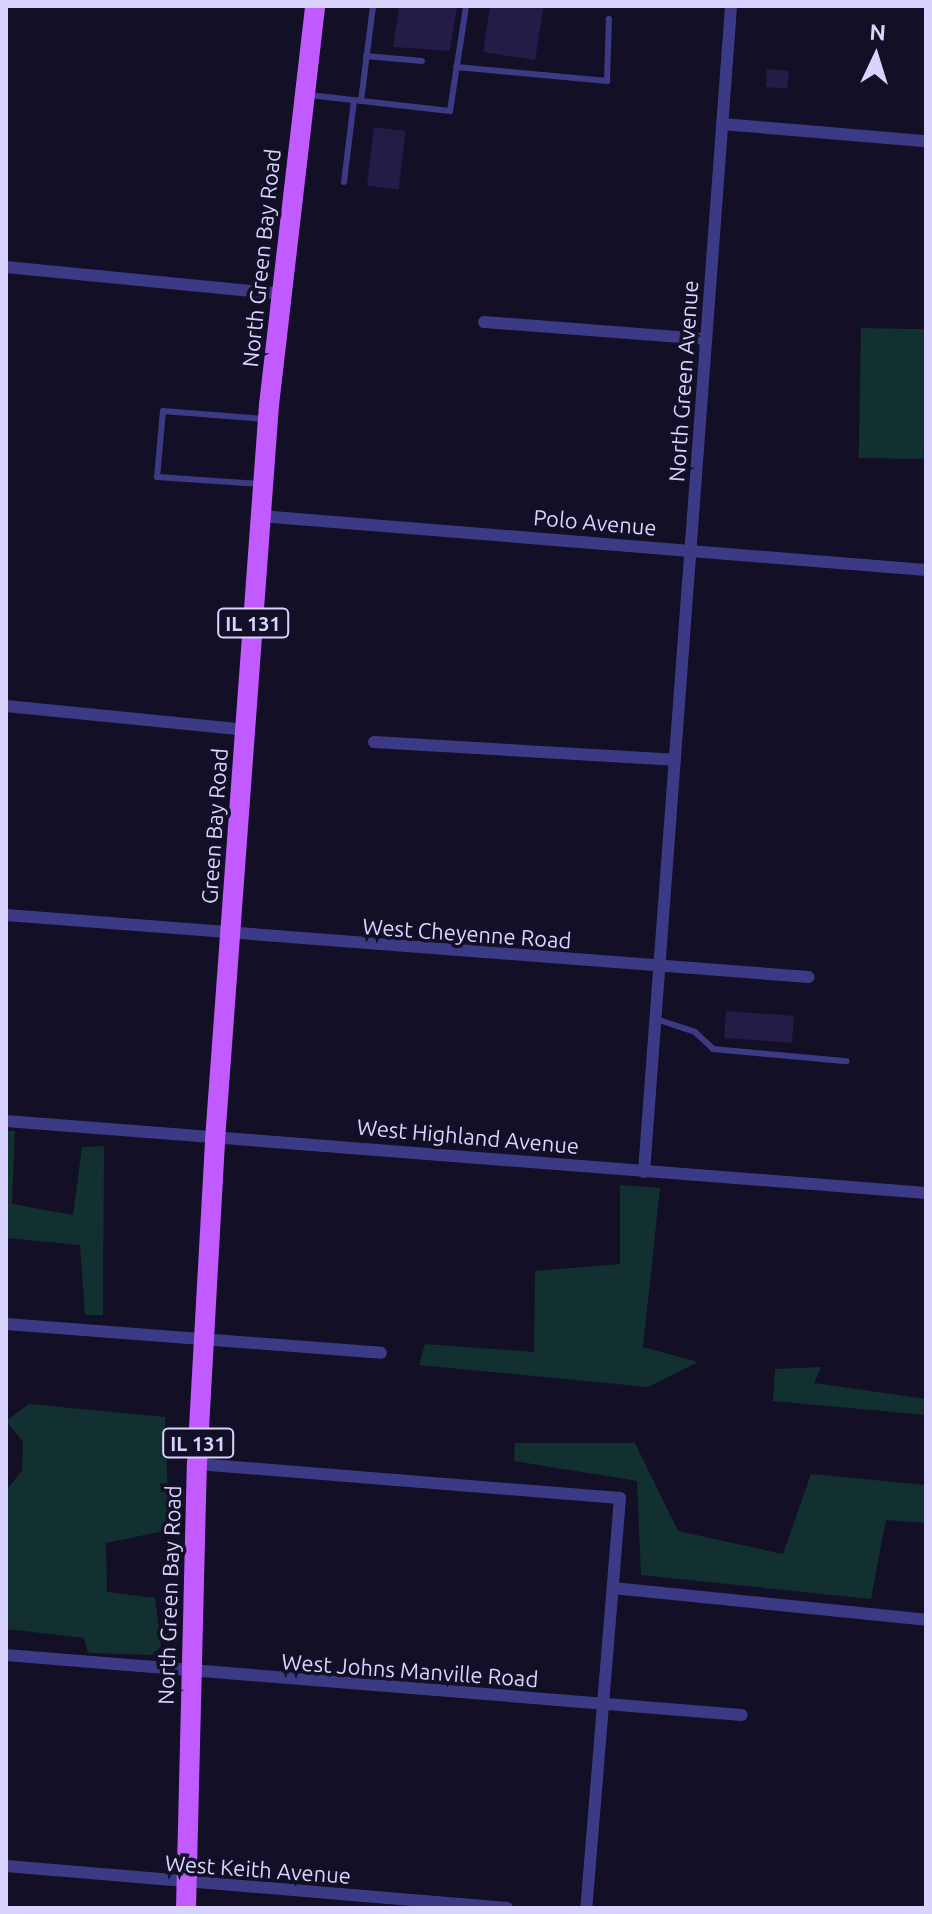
<!DOCTYPE html>
<style>
body{margin:0}
#map{position:relative;width:932px;height:1914px;overflow:hidden;background:#130f26;font-family:Ubuntu,sans-serif}
div>[style]{position:absolute}
.green>*{inset:0;background:#12302f;transform-origin:0 0}
.building>*{inset:0;background:#241b47;transform-origin:0 0}
.lane>*{height:6px;margin:-3px;padding:0 3px;transform-origin:3px;border-radius:3px;background:#3d3a85}
.street>*{height:12px;margin:-6px;padding:0 6px;transform-origin:6px;border-radius:6px;background:#3d3a85}
.primary>*{height:20px;margin:-10px;padding:0 10px;transform-origin:10px;border-radius:10px;background:#c25bff}
span{translate:-50% -50%;white-space:nowrap;text-align:center;line-height:1.15;-webkit-text-stroke:7px #130f26;paint-order:stroke}
.shield-label span{padding:2px 6px;background:#130f26;border:2px solid;border-radius:6px;-webkit-text-stroke-width:0}
.shield-label{font-size:20px;color:#d9d4ff;font-weight:700}
.street-label{font-size:22px;color:#d9d4ff}
.frame{position:absolute;inset:0;border:8px solid #d9d4ff;pointer-events:none}
.north{position:absolute;left:836px;top:16px;width:80px;height:80px;-webkit-text-stroke:6px #130f26;paint-order:stroke;rotate:4deg;font-size:22px;font-weight:700;line-height:32px;text-align:center;color:#d9d4ff}
.north::after{content:'';display:block;margin:auto;width:28px;height:36px;background:#d9d4ff;clip-path:polygon(50% 0,100% 100%,50% 72%,0 100%)}
</style>
<div id="map">
<div class="green">
<i style="left:861px;top:328px;width:65px;height:130px;rotate:1deg"></i>
<i style="clip-path:polygon(6px 1131px,15px 1131px,12px 1204px,73px 1215px,82px 1147px,104px 1146px,103px 1315px,85px 1315px,80px 1245px,6px 1238px)"></i>
<i style="clip-path:polygon(620px 1185px,660px 1188px,643px 1347px,698px 1362px,648px 1387px,419px 1365px,425px 1344px,534px 1352px,535px 1271px,620px 1264px)"></i>
<i style="clip-path:polygon(821px 1367px,814px 1383px,926px 1399px,926px 1415px,773px 1401px,775px 1369px)"></i>
<i style="clip-path:polygon(29px 1404px,165px 1417px,169px 1530px,106px 1543px,107px 1592px,155px 1598px,161px 1646px,152px 1655px,88px 1653px,84px 1638px,6px 1629px,6px 1491px,22px 1470px,23px 1442px,6px 1421px)"></i>
<i style="clip-path:polygon(515px 1443px,635px 1443px,678px 1531px,783px 1554px,811px 1474px,926px 1485px,926px 1523px,886px 1520px,871px 1599px,641px 1575px,637px 1481px,514px 1461px)"></i>
</div>
<div class="building">
<i style="clip-path:polygon(399px 6px,457px 6px,450px 51px,393px 47px)"></i>
<i style="clip-path:polygon(490px 6px,544px 6px,535px 60px,483px 52px)"></i>
<i style="left:767px;top:69px;width:22px;height:18px;rotate:5deg"></i>
<i style="left:374px;top:127px;width:32px;height:59px;rotate:7deg"></i>
<i style="left:726px;top:1011px;width:68px;height:27px;rotate:4deg"></i>
</div>
<div class="lane">
<i style="left:366px;top:56px;width:56px;rotate:5.1deg"></i>
<i style="left:456px;top:67px;width:152px;rotate:5.3deg"></i>
<i style="left:607px;top:81px;width:62px;rotate:-88.2deg"></i>
<i style="left:309px;top:95px;width:142px;rotate:6.5deg"></i>
<i style="left:450px;top:111px;width:106px;rotate:-81.3deg"></i>
<i style="left:361px;top:101px;width:96px;rotate:-82.8deg"></i>
<i style="left:344px;top:182px;width:82px;rotate:-83deg"></i>
<i style="left:258px;top:484px;width:101px;rotate:-176deg"></i>
<i style="left:157px;top:477px;width:66px;rotate:-84.8deg"></i>
<i style="left:163px;top:411px;width:102px;rotate:4.5deg"></i>
<i style="left:656px;top:1019px;width:41px;rotate:18.4deg"></i>
<i style="left:695px;top:1032px;width:25px;rotate:43deg"></i>
<i style="left:713px;top:1049px;width:134px;rotate:5.2deg"></i>
</div>
<div class="street">
<i style="left:722px;top:124px;width:205px;rotate:4.8deg"></i>
<i style="left:6px;top:267px;width:275px;rotate:5.6deg"></i>
<i style="left:484px;top:322px;width:223px;rotate:4.4deg"></i>
<i style="left:260px;top:516px;width:668px;rotate:4.64deg"></i>
<i style="left:6px;top:706px;width:240px;rotate:5.7deg"></i>
<i style="left:374px;top:742px;width:301px;rotate:3.4deg"></i>
<i style="left:6px;top:915px;width:805px;rotate:4.42deg"></i>
<i style="left:6px;top:1121px;width:923px;rotate:4.47deg"></i>
<i style="left:644px;top:1172px;width:1169px;rotate:-85.73deg"></i>
<i style="left:6px;top:1324px;width:376px;rotate:4.4deg"></i>
<i style="left:197px;top:1464px;width:424px;rotate:4.6deg"></i>
<i style="left:620px;top:1498px;width:411px;rotate:94.7deg"></i>
<i style="left:613px;top:1588px;width:315px;rotate:5.8deg"></i>
<i style="left:6px;top:1655px;width:738px;rotate:4.66deg"></i>
<i style="left:6px;top:1866px;width:503px;rotate:4.79deg"></i>
</div>
<div class="primary">
<i style="left:186px;top:1908px;width:444px;rotate:-88.6deg"></i>
<i style="left:197px;top:1464px;width:324px;rotate:-86.8deg"></i>
<i style="left:215px;top:1140px;width:737px;rotate:-85.8deg"></i>
<i style="left:269px;top:405px;width:402px;rotate:-83.4deg"></i>
</div>
<div class="shield-label">
<span style="left:253px;top:623px">IL 131</span>
<span style="left:198px;top:1443px">IL 131</span>
</div>
<div class="street-label">
<span style="left:261px;top:258px;rotate:-84deg">North Green Bay Road</span>
<span style="left:683px;top:381px;rotate:-86deg">North Green Avenue</span>
<span style="left:595px;top:522px;rotate:5deg">Polo Avenue</span>
<span style="left:214px;top:826px;rotate:-86deg">Green Bay Road</span>
<span style="left:467px;top:933px;rotate:4deg">West Cheyenne Road</span>
<span style="left:468px;top:1136px;rotate:5deg">West Highland Avenue</span>
<span style="left:169px;top:1595px;rotate:-88deg">North Green Bay Road</span>
<span style="left:410px;top:1670px;rotate:4deg">West Johns Manville Road</span>
<span style="left:258px;top:1869px;rotate:4deg">West Keith Avenue</span>
</div>
<div class="frame"></div>
<div class="north">N</div>
</div>
